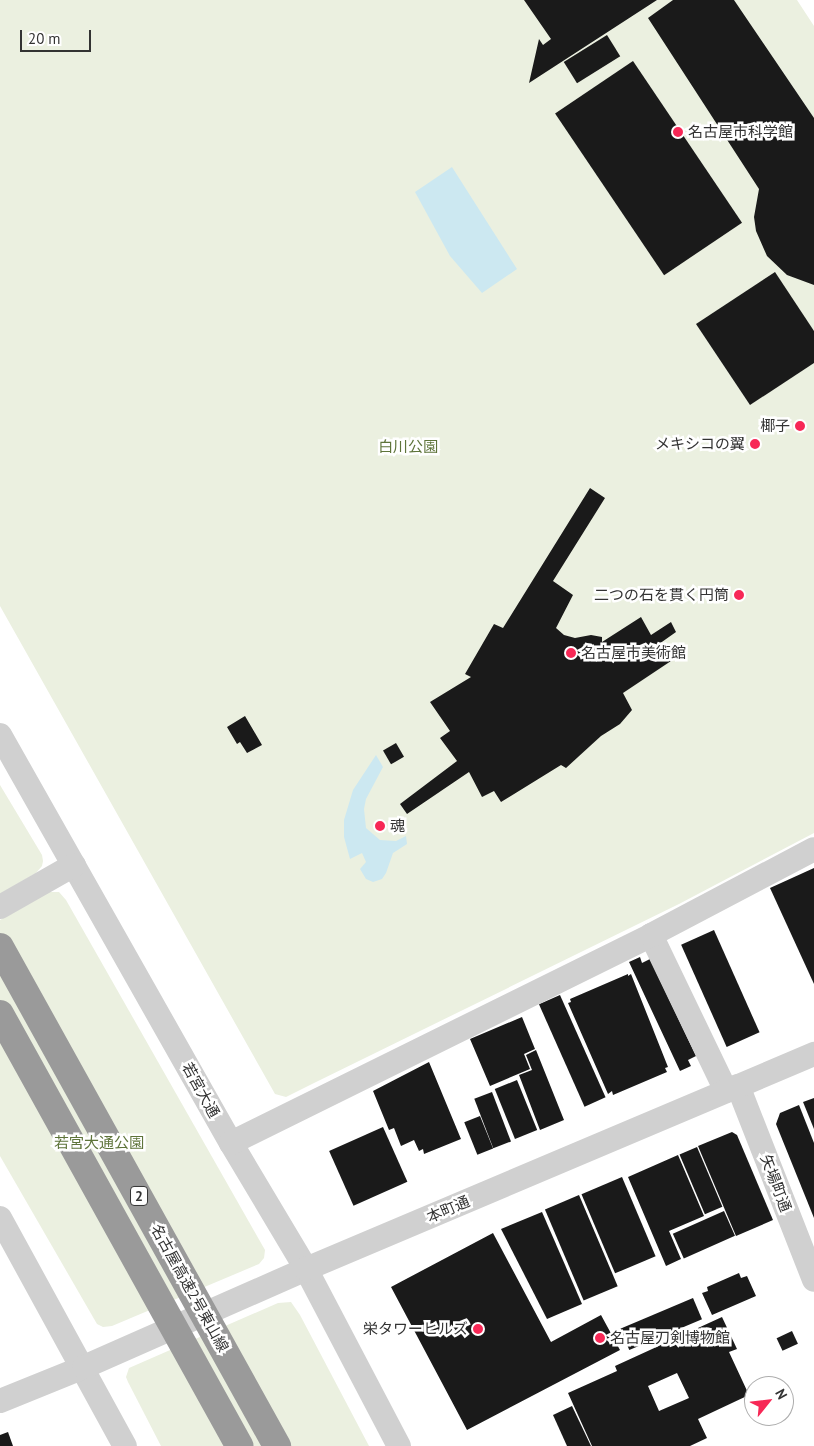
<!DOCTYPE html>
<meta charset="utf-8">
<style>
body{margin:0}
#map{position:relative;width:814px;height:1446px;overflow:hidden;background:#fff;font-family:"PT Sans","Noto Sans JP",sans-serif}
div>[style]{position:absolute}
.green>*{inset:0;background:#ebf0e0}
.water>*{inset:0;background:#cce8f1}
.building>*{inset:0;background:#1a1a1a;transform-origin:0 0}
.minor>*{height:24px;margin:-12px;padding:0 12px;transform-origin:12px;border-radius:12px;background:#d0d0d0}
.highway-bridge>*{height:28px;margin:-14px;padding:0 14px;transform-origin:14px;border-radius:14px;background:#9a9a9a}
.dots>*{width:14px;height:14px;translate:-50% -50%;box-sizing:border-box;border:2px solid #fff;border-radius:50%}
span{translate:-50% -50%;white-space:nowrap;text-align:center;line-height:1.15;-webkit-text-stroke:5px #fff;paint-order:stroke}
.shield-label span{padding:1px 4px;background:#fff;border:1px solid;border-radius:4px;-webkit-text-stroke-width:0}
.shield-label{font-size:14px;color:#333;font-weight:700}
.poi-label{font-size:15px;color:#333}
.left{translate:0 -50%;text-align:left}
.right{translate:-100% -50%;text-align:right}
.park-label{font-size:15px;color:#5e743a}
.street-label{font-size:15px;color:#333}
.north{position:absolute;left:744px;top:1376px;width:50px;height:50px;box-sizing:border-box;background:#fff;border:1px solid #adadad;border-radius:50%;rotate:61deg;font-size:14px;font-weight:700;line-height:20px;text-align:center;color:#333}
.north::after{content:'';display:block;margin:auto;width:18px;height:22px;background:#f72856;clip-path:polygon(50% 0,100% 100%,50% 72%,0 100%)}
.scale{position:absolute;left:20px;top:30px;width:71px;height:22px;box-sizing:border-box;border:2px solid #333;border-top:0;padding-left:6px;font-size:15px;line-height:18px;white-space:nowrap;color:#333;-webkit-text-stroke:4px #fff;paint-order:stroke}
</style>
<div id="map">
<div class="green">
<i style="clip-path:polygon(0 0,797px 0,814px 26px,814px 833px,679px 904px,312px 1084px,286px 1097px,275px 1094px,0 606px)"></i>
<i style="clip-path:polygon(0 785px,42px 855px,43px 861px,42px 866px,36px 873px,0 894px)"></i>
<i style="clip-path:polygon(48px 892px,59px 892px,66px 900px,265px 1250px,264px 1258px,259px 1264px,112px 1326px,103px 1327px,97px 1324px,0 1156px,0 920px)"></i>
<i style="clip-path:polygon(291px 1302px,300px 1315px,369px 1446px,161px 1446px,128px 1382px,126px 1377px,129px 1368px,278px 1303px)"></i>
</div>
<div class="water">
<i style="clip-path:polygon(452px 167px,517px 269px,482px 293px,450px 256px,415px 192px)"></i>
<i style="clip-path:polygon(376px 755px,383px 767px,366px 799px,364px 809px,366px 828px,380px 840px,396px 841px,406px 836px,407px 844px,393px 853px,386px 873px,382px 879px,373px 882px,366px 879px,360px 869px,366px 862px,362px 853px,350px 859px,344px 837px,344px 820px,353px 790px)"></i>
</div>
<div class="building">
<i style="clip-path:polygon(524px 0,657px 0,529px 83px,539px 39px,543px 45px,551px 39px)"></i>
<i style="clip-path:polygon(673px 0,734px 0,814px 118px,814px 285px,787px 275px,767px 256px,756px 231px,754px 217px,759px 189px,648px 18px)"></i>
<i style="left:607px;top:35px;width:25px;height:51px;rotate:58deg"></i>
<i style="left:633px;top:61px;width:195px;height:94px;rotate:56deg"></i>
<i style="clip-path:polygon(775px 272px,814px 331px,814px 363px,750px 405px,696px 324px)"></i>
<i style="clip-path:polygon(590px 488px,605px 498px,553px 581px,573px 595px,556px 628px,564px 635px,575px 638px,591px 635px,602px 637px,602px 642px,641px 617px,651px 635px,671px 622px,676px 632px,659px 644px,671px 661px,623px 693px,632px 710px,620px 724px,601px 736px,566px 768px,561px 765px,501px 802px,494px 791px,482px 797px,469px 772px,407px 814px,400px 804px,457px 761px,440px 738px,450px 731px,430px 702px,471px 677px,465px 674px,494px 624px,503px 628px)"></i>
<i style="clip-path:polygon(245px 716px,262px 745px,247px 753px,240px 742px,237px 744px,227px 727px)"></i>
<i style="left:396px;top:743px;width:16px;height:15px;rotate:60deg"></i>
<i style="clip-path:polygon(814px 868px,814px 984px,770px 888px)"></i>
<i style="left:714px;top:930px;width:112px;height:36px;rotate:66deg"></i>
<i style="clip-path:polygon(640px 957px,642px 963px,650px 959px,696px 1056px,688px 1060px,691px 1066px,680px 1071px,629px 962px)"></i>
<i style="clip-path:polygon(628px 974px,628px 976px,631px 974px,668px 1067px,665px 1068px,667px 1072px,613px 1095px,612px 1091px,608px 1094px,568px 1003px,571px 1002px,570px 999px)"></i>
<i style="left:560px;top:995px;width:112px;height:23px;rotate:66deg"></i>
<i style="clip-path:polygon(522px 1017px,535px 1049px,524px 1054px,530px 1069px,490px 1086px,470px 1039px)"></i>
<i style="clip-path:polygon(536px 1050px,564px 1120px,540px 1130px,519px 1075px,532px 1070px,526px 1055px)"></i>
<i style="clip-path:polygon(429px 1062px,461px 1139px,424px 1154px,423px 1149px,419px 1151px,414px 1140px,401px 1146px,394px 1128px,389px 1130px,373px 1091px)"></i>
<i style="left:517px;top:1080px;width:54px;height:24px;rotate:68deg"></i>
<i style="left:492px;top:1092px;width:53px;height:19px;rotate:69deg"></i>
<i style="clip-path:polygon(814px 1098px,814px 1129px,803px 1102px)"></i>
<i style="clip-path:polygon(799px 1105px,814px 1143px,814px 1218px,776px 1124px,780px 1113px)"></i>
<i style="left:480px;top:1116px;width:35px;height:17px;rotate:68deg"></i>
<i style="left:383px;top:1127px;width:60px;height:59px;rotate:66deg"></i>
<i style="clip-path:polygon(732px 1132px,737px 1135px,773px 1220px,736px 1236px,698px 1146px)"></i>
<i style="left:697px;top:1147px;width:65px;height:19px;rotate:67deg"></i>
<i style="clip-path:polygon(678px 1155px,704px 1216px,669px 1231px,681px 1259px,666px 1266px,628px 1177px)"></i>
<i style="left:622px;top:1177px;width:86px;height:44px;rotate:67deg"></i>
<i style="left:579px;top:1195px;width:99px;height:37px;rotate:67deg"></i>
<i style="left:724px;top:1211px;width:27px;height:56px;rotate:66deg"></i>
<i style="clip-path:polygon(542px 1212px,582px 1304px,547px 1319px,501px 1229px)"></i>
<i style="clip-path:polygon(493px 1233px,551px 1342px,601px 1315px,620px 1350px,467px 1430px,391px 1287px)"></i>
<i style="clip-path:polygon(739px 1273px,741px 1278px,747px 1276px,756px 1296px,712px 1315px,702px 1293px,708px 1291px,707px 1287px)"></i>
<i style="left:693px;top:1298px;width:23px;height:79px;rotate:67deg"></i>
<i style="clip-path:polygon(evenodd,722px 1317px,737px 1349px,729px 1352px,749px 1395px,698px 1419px,707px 1438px,690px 1446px,592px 1446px,568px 1393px,617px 1371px,615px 1366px,722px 1317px,677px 1373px,689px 1398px,659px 1411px,648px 1386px,677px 1373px)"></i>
<i style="left:792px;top:1331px;width:14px;height:17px;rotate:65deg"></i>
<i style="clip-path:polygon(572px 1406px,591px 1446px,567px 1446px,553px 1415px)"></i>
<i style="clip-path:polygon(8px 1432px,13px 1446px,0 1446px,0 1435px)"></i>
</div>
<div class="minor">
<i style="left:0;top:735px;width:469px;rotate:60.5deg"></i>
<i style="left:231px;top:1143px;width:147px;rotate:59.2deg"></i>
<i style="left:306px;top:1269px;width:200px;rotate:62.3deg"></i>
<i style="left:0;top:907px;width:85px;rotate:-29.6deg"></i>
<i style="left:651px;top:935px;width:173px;rotate:64.3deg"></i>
<i style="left:738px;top:1086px;width:208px;rotate:68.6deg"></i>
<i style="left:231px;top:1143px;width:469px;rotate:-26.3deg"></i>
<i style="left:651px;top:935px;width:184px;rotate:-27.8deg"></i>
<i style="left:0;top:1218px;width:260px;rotate:61.3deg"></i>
<i style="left:0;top:1401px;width:91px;rotate:-22deg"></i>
<i style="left:84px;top:1367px;width:243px;rotate:-23.8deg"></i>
<i style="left:306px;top:1269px;width:552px;rotate:-22.94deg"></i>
</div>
<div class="highway-bridge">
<i style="left:0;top:947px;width:571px;rotate:60.96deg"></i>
<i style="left:0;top:1014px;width:494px;rotate:61deg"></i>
</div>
<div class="dots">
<i style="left:678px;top:132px;background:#f72856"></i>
<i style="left:800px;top:426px;background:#f72856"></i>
<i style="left:755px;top:444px;background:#f72856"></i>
<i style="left:739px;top:595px;background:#f72856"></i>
<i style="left:571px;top:653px;background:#f72856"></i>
<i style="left:380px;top:826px;background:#f72856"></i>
<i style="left:478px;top:1329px;background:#f72856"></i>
<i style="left:600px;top:1338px;background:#f72856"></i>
</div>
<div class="shield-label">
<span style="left:139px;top:1196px">2</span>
</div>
<div class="poi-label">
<span class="left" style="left:688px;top:132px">名古屋市科学館</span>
<span class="right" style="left:790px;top:426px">椰子</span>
<span class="right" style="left:745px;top:444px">メキシコの翼</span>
<span class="right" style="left:729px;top:595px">二つの石を貫く円筒</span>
<span class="left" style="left:581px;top:653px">名古屋市美術館</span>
<span class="left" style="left:390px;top:826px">魂</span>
<span class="right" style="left:468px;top:1329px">栄タワーヒルズ</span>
<span class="left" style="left:610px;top:1338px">名古屋刀剣博物館</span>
</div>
<div class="park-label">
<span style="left:408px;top:447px">白川公園</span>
<span style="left:99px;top:1143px">若宮大通公園</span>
</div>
<div class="street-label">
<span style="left:201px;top:1090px;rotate:61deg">若宮大通</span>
<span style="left:776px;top:1183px;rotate:69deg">矢場町通</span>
<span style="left:448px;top:1209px;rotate:-23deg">本町通</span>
<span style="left:190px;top:1288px;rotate:61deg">名古屋高速2号東山線</span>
</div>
<div class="north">N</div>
<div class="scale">20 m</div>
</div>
